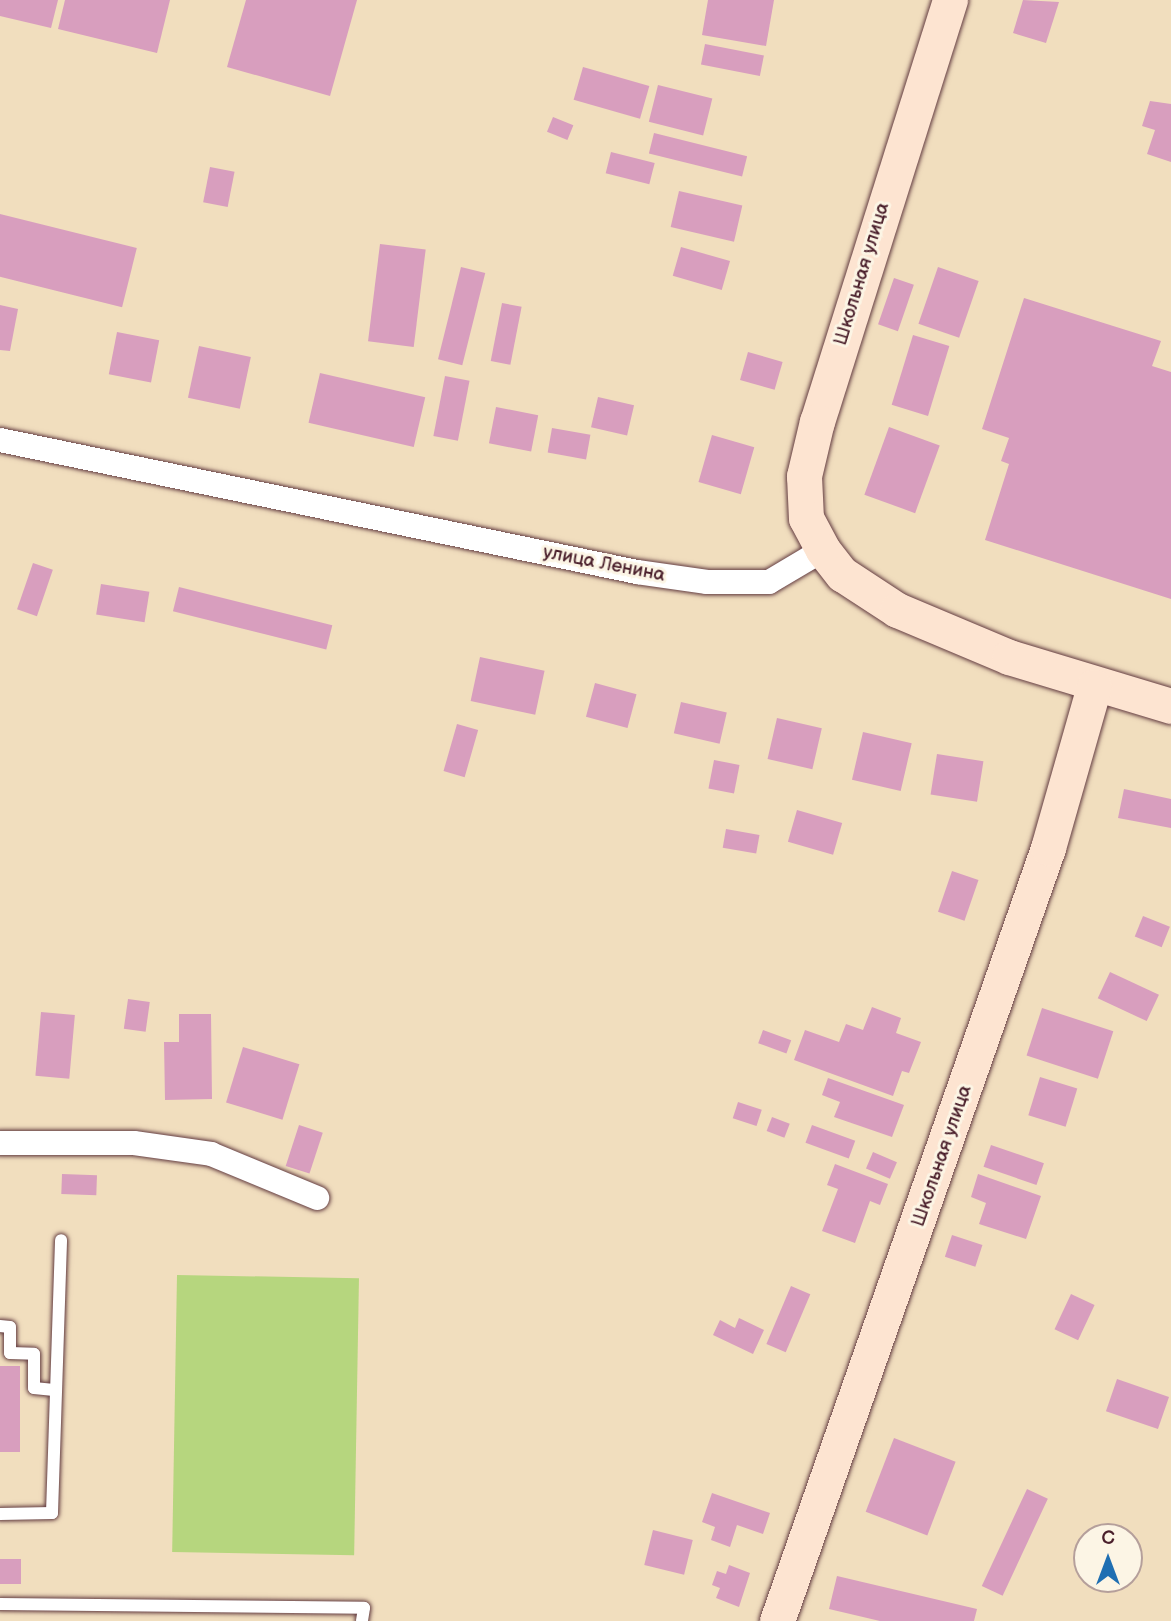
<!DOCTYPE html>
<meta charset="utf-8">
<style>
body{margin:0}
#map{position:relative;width:1171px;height:1621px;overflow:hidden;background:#f1debe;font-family:"Balsamiq Sans",sans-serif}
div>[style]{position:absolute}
.green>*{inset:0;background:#b6d67e;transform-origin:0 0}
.building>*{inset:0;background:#d89ebe;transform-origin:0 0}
.roads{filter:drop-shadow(0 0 2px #633c41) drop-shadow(0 0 2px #633c41)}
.lane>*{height:12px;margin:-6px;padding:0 6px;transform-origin:6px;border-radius:6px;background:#fff}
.street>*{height:24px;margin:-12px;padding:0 12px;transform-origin:12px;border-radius:12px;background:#fff}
.secondary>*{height:35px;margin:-17.5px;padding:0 17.5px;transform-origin:17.5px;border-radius:17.5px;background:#fde4d1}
span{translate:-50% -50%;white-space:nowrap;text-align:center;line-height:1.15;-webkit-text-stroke:6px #fcf5e5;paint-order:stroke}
.street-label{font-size:19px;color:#4a1f2b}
.north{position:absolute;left:1073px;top:1523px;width:70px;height:70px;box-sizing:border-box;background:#fcf5e5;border:2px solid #b59f9b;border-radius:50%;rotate:0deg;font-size:19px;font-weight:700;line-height:28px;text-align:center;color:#4a1f2b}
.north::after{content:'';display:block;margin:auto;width:24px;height:32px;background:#1f6fb2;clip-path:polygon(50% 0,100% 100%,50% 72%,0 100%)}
</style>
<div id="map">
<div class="green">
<i style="left:177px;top:1275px;width:182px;height:277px;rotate:1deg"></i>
</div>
<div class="building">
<i style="clip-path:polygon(0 0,58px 0,51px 28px,0 16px)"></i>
<i style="clip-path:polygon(65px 0,170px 0,157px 53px,58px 29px)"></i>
<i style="clip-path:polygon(246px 0,357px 0,330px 96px,227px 67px)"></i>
<i style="clip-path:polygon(708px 0,774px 0,766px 46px,702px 35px)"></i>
<i style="clip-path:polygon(1023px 0,1059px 2px,1046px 43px,1013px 33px)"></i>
<i style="left:705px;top:44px;width:60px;height:21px;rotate:11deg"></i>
<i style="left:583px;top:67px;width:69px;height:34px;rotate:16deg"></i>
<i style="left:658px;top:85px;width:56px;height:38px;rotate:14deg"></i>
<i style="clip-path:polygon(1150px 101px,1171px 104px,1171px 162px,1147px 154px,1155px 130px,1142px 126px)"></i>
<i style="left:553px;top:117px;width:22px;height:16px;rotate:22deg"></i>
<i style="left:654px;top:133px;width:96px;height:21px;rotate:14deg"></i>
<i style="left:611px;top:152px;width:45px;height:22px;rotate:14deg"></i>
<i style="left:210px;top:167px;width:25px;height:36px;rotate:11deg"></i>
<i style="left:679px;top:191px;width:65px;height:37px;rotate:13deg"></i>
<i style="left:0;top:214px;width:141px;height:61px;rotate:14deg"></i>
<i style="left:380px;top:244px;width:46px;height:98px;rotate:7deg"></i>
<i style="left:681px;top:247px;width:51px;height:30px;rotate:16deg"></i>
<i style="left:461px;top:267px;width:25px;height:95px;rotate:14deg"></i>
<i style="left:938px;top:267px;width:43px;height:60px;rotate:19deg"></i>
<i style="left:894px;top:278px;width:21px;height:49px;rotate:19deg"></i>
<i style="clip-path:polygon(1024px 298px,1161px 341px,1152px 366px,1171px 372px,1171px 599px,985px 540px,1009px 464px,1001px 461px,1009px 438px,982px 429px)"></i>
<i style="left:502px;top:303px;width:20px;height:59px;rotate:11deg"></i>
<i style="clip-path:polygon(0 305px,18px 309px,10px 351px,0 350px)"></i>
<i style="left:117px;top:332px;width:43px;height:43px;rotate:11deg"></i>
<i style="left:913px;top:335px;width:38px;height:73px;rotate:17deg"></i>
<i style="left:199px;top:346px;width:53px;height:53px;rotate:12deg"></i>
<i style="left:748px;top:352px;width:36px;height:29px;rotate:16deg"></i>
<i style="left:320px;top:373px;width:108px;height:51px;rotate:13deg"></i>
<i style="left:445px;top:376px;width:25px;height:61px;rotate:11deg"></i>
<i style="left:598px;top:397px;width:37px;height:31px;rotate:13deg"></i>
<i style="left:496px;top:407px;width:43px;height:37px;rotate:11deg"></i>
<i style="left:889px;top:427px;width:54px;height:72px;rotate:20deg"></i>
<i style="left:552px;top:428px;width:39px;height:25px;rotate:10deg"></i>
<i style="left:712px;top:435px;width:44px;height:49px;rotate:16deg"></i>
<i style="left:33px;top:563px;width:21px;height:49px;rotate:19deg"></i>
<i style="left:101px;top:584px;width:49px;height:31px;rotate:9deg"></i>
<i style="left:179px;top:587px;width:158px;height:25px;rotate:14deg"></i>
<i style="left:480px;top:657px;width:66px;height:45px;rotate:12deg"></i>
<i style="left:595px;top:683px;width:43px;height:35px;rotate:15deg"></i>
<i style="left:681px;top:702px;width:47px;height:32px;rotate:13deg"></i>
<i style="left:777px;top:718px;width:46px;height:42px;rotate:13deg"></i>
<i style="left:457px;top:724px;width:22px;height:49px;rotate:16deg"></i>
<i style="left:863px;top:732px;width:50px;height:49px;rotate:13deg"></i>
<i style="left:937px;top:754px;width:47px;height:41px;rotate:9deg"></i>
<i style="left:714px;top:760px;width:26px;height:29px;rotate:11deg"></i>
<i style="clip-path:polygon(1124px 789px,1171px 799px,1171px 828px,1118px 818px)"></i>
<i style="left:797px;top:810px;width:47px;height:33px;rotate:16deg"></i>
<i style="left:726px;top:829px;width:34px;height:19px;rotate:10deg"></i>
<i style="left:952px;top:871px;width:28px;height:43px;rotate:19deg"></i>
<i style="left:1143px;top:916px;width:29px;height:22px;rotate:22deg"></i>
<i style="left:1110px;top:972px;width:54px;height:29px;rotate:25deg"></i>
<i style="left:128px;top:999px;width:22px;height:30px;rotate:8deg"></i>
<i style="clip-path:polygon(872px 1007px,901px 1018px,896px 1033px,921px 1042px,909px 1073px,902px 1071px,893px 1096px,794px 1060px,805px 1030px,839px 1042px,846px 1024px,863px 1030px)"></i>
<i style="left:1042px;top:1008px;width:75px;height:50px;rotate:18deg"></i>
<i style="left:41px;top:1012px;width:34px;height:64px;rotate:5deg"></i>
<i style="clip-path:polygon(179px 1014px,211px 1014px,212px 1099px,165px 1100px,164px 1042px,179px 1042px)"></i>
<i style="left:763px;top:1030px;width:30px;height:14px;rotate:20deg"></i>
<i style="left:243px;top:1047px;width:59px;height:58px;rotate:17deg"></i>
<i style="left:1040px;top:1077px;width:39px;height:40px;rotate:17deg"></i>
<i style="clip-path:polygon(828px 1078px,904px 1105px,892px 1137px,834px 1117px,840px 1102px,822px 1095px)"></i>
<i style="left:738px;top:1102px;width:25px;height:17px;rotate:18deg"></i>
<i style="left:772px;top:1117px;width:19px;height:15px;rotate:21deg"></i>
<i style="left:299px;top:1125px;width:25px;height:43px;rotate:18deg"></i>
<i style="left:812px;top:1125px;width:46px;height:19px;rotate:20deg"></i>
<i style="left:991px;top:1145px;width:56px;height:23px;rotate:19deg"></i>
<i style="left:873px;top:1152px;width:26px;height:18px;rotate:23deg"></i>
<i style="clip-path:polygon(835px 1164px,888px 1184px,880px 1205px,870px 1201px,855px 1243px,822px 1231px,838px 1189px,827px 1185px)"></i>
<i style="left:62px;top:1174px;width:35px;height:20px;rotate:2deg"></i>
<i style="clip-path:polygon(978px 1174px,1041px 1196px,1026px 1239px,979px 1224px,986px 1203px,971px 1197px)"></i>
<i style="left:952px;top:1235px;width:32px;height:23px;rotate:18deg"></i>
<i style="left:791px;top:1286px;width:21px;height:63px;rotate:23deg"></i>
<i style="left:1071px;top:1294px;width:26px;height:39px;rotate:25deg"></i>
<i style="clip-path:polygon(739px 1318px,764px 1330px,753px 1354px,713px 1335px,720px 1320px,735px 1328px)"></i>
<i style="left:0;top:1366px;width:20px;height:86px"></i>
<i style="left:1117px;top:1379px;width:55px;height:34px;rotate:19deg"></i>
<i style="left:894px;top:1438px;width:66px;height:79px;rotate:21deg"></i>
<i style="left:1027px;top:1489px;width:23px;height:107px;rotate:25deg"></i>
<i style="clip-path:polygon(712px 1493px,770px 1513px,763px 1534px,737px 1525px,730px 1547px,711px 1540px,715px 1527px,702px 1522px)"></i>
<i style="left:653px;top:1530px;width:41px;height:36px;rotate:14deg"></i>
<i style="left:0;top:1559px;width:21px;height:25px"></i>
<i style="clip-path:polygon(729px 1565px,750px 1573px,739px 1607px,716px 1598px,720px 1588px,712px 1585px,717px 1571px,726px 1574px)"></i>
<i style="clip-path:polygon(837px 1576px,977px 1609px,974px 1621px,880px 1621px,829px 1609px)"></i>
</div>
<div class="roads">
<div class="lane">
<i style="left:0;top:1326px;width:10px;rotate:6deg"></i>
<i style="left:10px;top:1327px;width:26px;rotate:90deg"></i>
<i style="left:10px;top:1353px;width:24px;rotate:2deg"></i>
<i style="left:34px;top:1354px;width:34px;rotate:90deg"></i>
<i style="left:34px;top:1388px;width:20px;rotate:6deg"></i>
<i style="left:0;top:1514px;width:52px;rotate:-1.1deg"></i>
<i style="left:52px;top:1513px;width:273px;rotate:-88.1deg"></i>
<i style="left:0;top:1604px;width:364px;rotate:0.6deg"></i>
<i style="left:364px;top:1608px;width:13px;rotate:99deg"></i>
</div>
<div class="street">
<i style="left:0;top:440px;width:651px;rotate:11.71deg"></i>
<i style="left:637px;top:572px;width:71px;rotate:8.1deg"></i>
<i style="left:707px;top:582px;width:62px"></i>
<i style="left:769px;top:582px;width:63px;rotate:-30.7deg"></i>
<i style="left:0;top:1143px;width:134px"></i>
<i style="left:134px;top:1143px;width:78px;rotate:8.1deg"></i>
<i style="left:211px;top:1154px;width:115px;rotate:22.5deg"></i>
</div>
<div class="secondary">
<i style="left:950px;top:0;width:442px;rotate:107.5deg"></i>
<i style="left:817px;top:421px;width:57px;rotate:103.3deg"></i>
<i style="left:804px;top:476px;width:42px;rotate:87.3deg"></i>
<i style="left:806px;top:518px;width:36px;rotate:62deg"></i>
<i style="left:823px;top:550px;width:31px;rotate:52deg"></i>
<i style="left:842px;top:574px;width:66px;rotate:33.2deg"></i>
<i style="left:897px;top:610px;width:121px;rotate:22.8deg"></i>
<i style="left:1009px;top:657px;width:169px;rotate:16.8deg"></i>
<i style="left:777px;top:1621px;width:819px;rotate:-70.68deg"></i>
<i style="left:1048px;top:848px;width:168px;rotate:-74.1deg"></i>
</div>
</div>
<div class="street-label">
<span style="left:862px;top:274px;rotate:-73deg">Школьная улица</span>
<span style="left:604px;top:564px;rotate:11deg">улица Ленина</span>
<span style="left:942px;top:1156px;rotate:-71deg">Школьная улица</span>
</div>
<div class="north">С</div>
</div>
